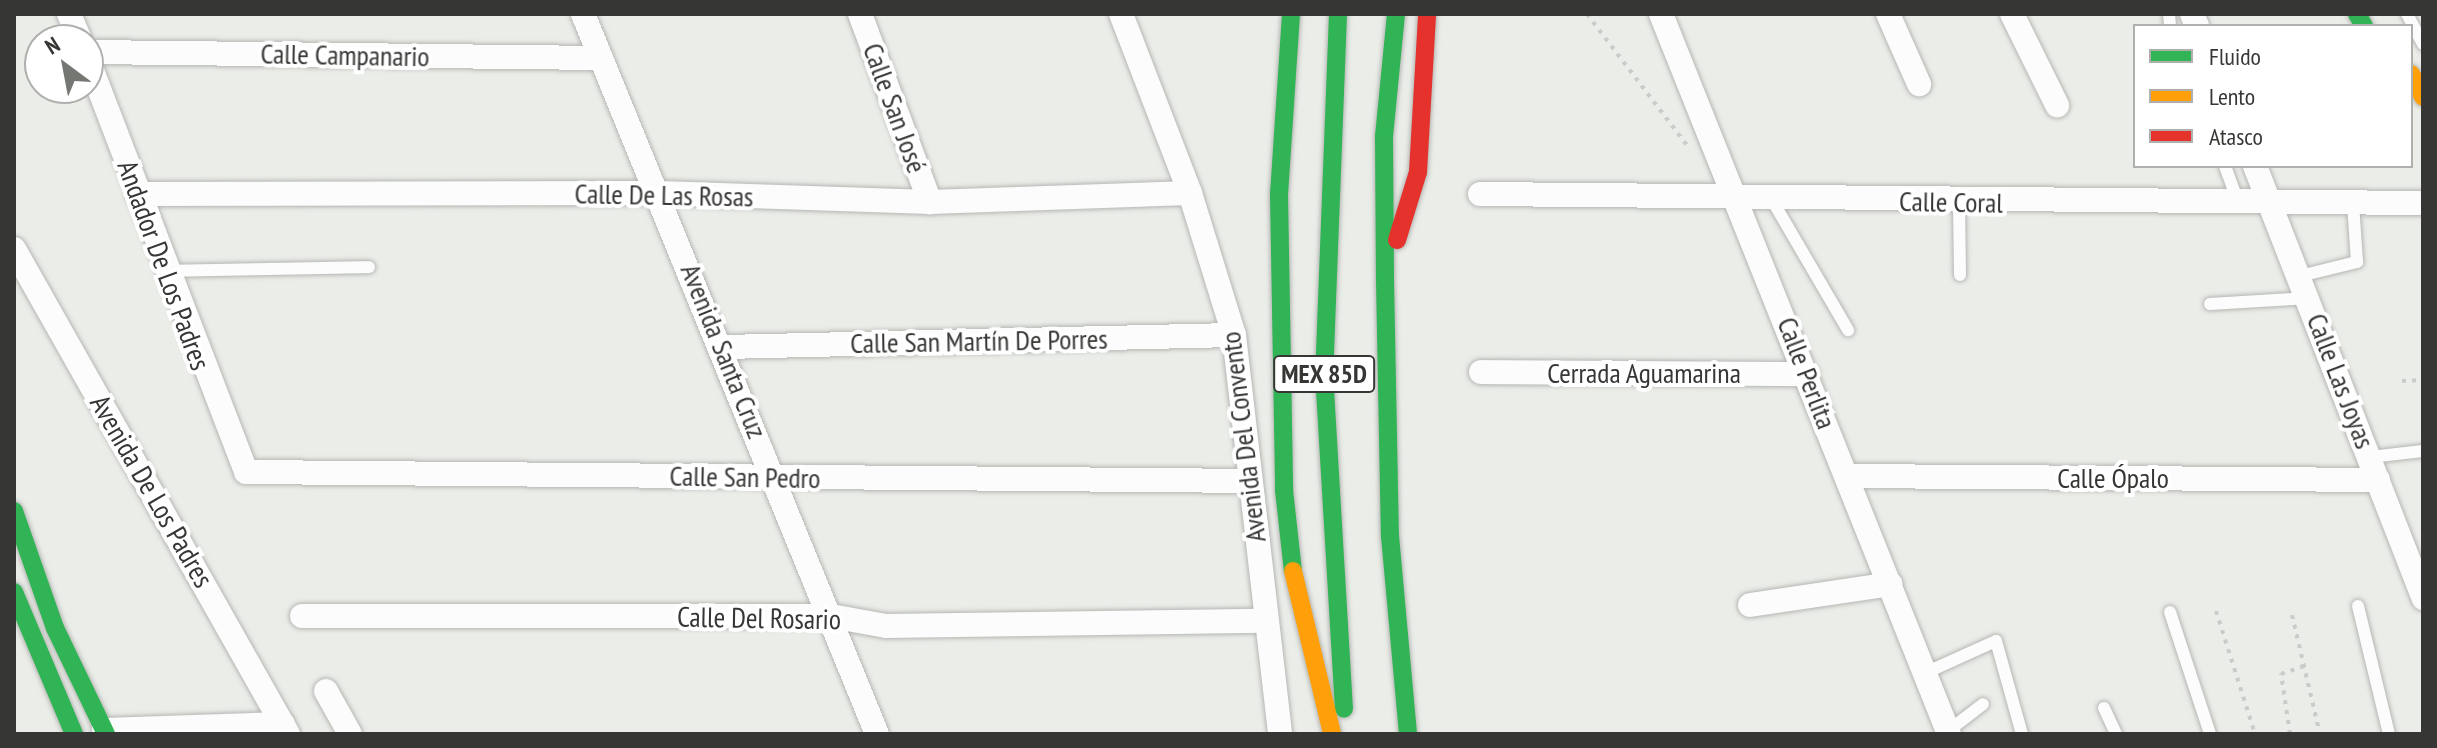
<!DOCTYPE html>
<meta charset="utf-8">
<style>
body{margin:0}
#map{position:relative;width:2437px;height:748px;overflow:hidden;background:#ebede9;font-family:"PT Sans Narrow",sans-serif}
div>[style]{position:absolute}
.path>*{height:4px;margin-top:-2px;transform-origin:0;background:repeating-linear-gradient(90deg,#cbcbca 0 4px,transparent 0 10px)}
.roads{filter:drop-shadow(0 0 2px #b5b7b3) drop-shadow(0 0 2px #b5b7b3)}
.lane>*{height:12px;margin:-6px;padding:0 6px;transform-origin:6px;border-radius:6px;background:#fcfcfc}
.street>*{height:24px;margin:-12px;padding:0 12px;transform-origin:12px;border-radius:12px;background:#fcfcfc}
.fast>*{height:18px;margin:-9px;padding:0 9px;transform-origin:9px;border-radius:9px;background:#30b455}
.slow>*{height:18px;margin:-9px;padding:0 9px;transform-origin:9px;border-radius:9px;background:#ff9f0a}
.jam>*{height:18px;margin:-9px;padding:0 9px;transform-origin:9px;border-radius:9px;background:#e5322d}
span{translate:-50% -50%;white-space:nowrap;text-align:center;line-height:1.15;-webkit-text-stroke:8px #fff;paint-order:stroke}
.shield-label span{padding:2px 6px;background:#fff;border:2px solid;border-radius:6px;-webkit-text-stroke-width:0}
.shield-label{font-size:26px;color:#363734;font-weight:700}
.street-label{font-size:28px;color:#363734}
.frame{position:absolute;inset:0;border:16px solid #363734;pointer-events:none}
.legend{position:absolute;left:2133px;top:24px;width:280px;height:144px;box-sizing:border-box;background:#fff;border:2px solid #afafae;margin:0;padding:10px 14px;list-style:none;font-size:24px;color:#363734}
.legend li{display:flex;align-items:center;gap:16px;height:40px}
.legend b{width:40px;border:2px solid #afafae}
.north{position:absolute;left:24px;top:24px;width:80px;height:80px;box-sizing:border-box;background:#fff;border:2px solid #afafae;border-radius:50%;rotate:328deg;font-size:22px;font-weight:700;line-height:32px;text-align:center;color:#363734}
.north::after{content:'';display:block;margin:auto;width:28px;height:36px;background:#757773;clip-path:polygon(50% 0,100% 100%,50% 72%,0 100%)}
</style>
<div id="map">
<div class="path">
<i style="left:1587px;top:14px;width:170px;rotate:52.7deg"></i>
<i style="left:2402px;top:381px;width:21px;rotate:-3deg"></i>
<i style="left:2216px;top:611px;width:129px;rotate:72.4deg"></i>
<i style="left:2292px;top:615px;width:122px;rotate:76.8deg"></i>
<i style="left:2290px;top:734px;width:61px;rotate:-98.5deg"></i>
<i style="left:2281px;top:674px;width:24px;rotate:-19deg"></i>
</div>
<div class="roads">
<div class="lane">
<i style="left:2169px;top:14px;width:12px;rotate:85deg"></i>
<i style="left:2407px;top:14px;width:34px;rotate:62deg"></i>
<i style="left:2225px;top:166px;width:38px;rotate:70deg"></i>
<i style="left:1772px;top:200px;width:151px;rotate:59.7deg"></i>
<i style="left:1959px;top:202px;width:73px;rotate:89.2deg"></i>
<i style="left:167px;top:271px;width:202px;rotate:-1.1deg"></i>
<i style="left:2300px;top:276px;width:59px;rotate:-13.8deg"></i>
<i style="left:2357px;top:262px;width:58px;rotate:-93.9deg"></i>
<i style="left:2210px;top:304px;width:99px;rotate:-3.5deg"></i>
<i style="left:2370px;top:457px;width:53px;rotate:-6.5deg"></i>
<i style="left:2358px;top:606px;width:132px;rotate:76.4deg"></i>
<i style="left:2170px;top:612px;width:128px;rotate:71.8deg"></i>
<i style="left:1925px;top:673px;width:78px;rotate:-24.3deg"></i>
<i style="left:1996px;top:641px;width:97px;rotate:74.4deg"></i>
<i style="left:2104px;top:708px;width:29px;rotate:65deg"></i>
<i style="left:1948px;top:731px;width:44px;rotate:-37.6deg"></i>
</div>
<div class="street">
<i style="left:69px;top:14px;width:28px;rotate:67deg"></i>
<i style="left:583px;top:14px;width:778px;rotate:67.79deg"></i>
<i style="left:860px;top:14px;width:201px;rotate:69.6deg"></i>
<i style="left:1121px;top:14px;width:192px;rotate:68.9deg"></i>
<i style="left:1190px;top:193px;width:149px;rotate:72.8deg"></i>
<i style="left:1234px;top:335px;width:402px;rotate:83.4deg"></i>
<i style="left:1661px;top:14px;width:775px;rotate:68.2deg"></i>
<i style="left:1888px;top:14px;width:77px;rotate:66.1deg"></i>
<i style="left:2012px;top:14px;width:102px;rotate:63.7deg"></i>
<i style="left:2192px;top:14px;width:13px;rotate:67deg"></i>
<i style="left:88px;top:52px;width:513px;rotate:0.67deg"></i>
<i style="left:88px;top:60px;width:441px;rotate:69deg"></i>
<i style="left:246px;top:472px;width:1003px;rotate:0.51deg"></i>
<i style="left:2255px;top:166px;width:464px;rotate:68.7deg"></i>
<i style="left:138px;top:194px;width:521px;rotate:-0.11deg"></i>
<i style="left:659px;top:193px;width:271px;rotate:1.9deg"></i>
<i style="left:930px;top:202px;width:260px;rotate:-2deg"></i>
<i style="left:1480px;top:194px;width:943px;rotate:0.55deg"></i>
<i style="left:14px;top:249px;width:557px;rotate:60.54deg"></i>
<i style="left:724px;top:347px;width:510px;rotate:-1.35deg"></i>
<i style="left:1481px;top:372px;width:326px;rotate:0.4deg"></i>
<i style="left:1848px;top:476px;width:530px;rotate:0.43deg"></i>
<i style="left:1750px;top:605px;width:142px;rotate:-8.5deg"></i>
<i style="left:302px;top:616px;width:529px"></i>
<i style="left:831px;top:616px;width:56px;rotate:10.3deg"></i>
<i style="left:886px;top:626px;width:378px;rotate:-0.8deg"></i>
<i style="left:326px;top:691px;width:49px;rotate:60.8deg"></i>
<i style="left:104px;top:730px;width:179px;rotate:-1.9deg"></i>
</div>
<div class="fast">
<i style="left:1291px;top:14px;width:180px;rotate:93.8deg"></i>
<i style="left:1279px;top:194px;width:296px;rotate:89deg"></i>
<i style="left:1284px;top:490px;width:81px;rotate:83.7deg"></i>
<i style="left:1338px;top:14px;width:359px;rotate:92.2deg"></i>
<i style="left:1324px;top:373px;width:336px;rotate:86.6deg"></i>
<i style="left:1396px;top:14px;width:124px;rotate:95.6deg"></i>
<i style="left:1384px;top:137px;width:143px;rotate:89.6deg"></i>
<i style="left:1385px;top:280px;width:256px;rotate:88.9deg"></i>
<i style="left:1390px;top:536px;width:199px;rotate:84.8deg"></i>
<i style="left:2357px;top:14px;width:14px;rotate:60deg"></i>
<i style="left:14px;top:511px;width:124px;rotate:70.7deg"></i>
<i style="left:55px;top:628px;width:118px;rotate:64.3deg"></i>
<i style="left:14px;top:592px;width:154px;rotate:67.1deg"></i>
</div>
<div class="slow">
<i style="left:2411px;top:74px;width:26px;rotate:62deg"></i>
<i style="left:1293px;top:571px;width:168px;rotate:76.5deg"></i>
</div>
<div class="jam">
<i style="left:1397px;top:240px;width:71px;rotate:-72.8deg"></i>
<i style="left:1418px;top:172px;width:158px;rotate:-86.7deg"></i>
</div>
</div>
<div class="shield-label">
<span style="left:1324px;top:374px">MEX 85D</span>
</div>
<div class="street-label">
<span style="left:345px;top:55px;rotate:1deg">Calle Campanario</span>
<span style="left:895px;top:108px;rotate:70deg">Calle San José</span>
<span style="left:664px;top:195px;rotate:1deg">Calle De Las Rosas</span>
<span style="left:1951px;top:202px;rotate:1deg">Calle Coral</span>
<span style="left:164px;top:265px;rotate:70deg">Andador De Los Padres</span>
<span style="left:979px;top:341px;rotate:-1deg">Calle San Martín De Porres</span>
<span style="left:724px;top:351px;rotate:68deg">Avenida Santa Cruz</span>
<span style="left:1644px;top:373px">Cerrada Aguamarina</span>
<span style="left:1807px;top:373px;rotate:69deg">Calle Perlita</span>
<span style="left:2341px;top:381px;rotate:69deg">Calle Las Joyas</span>
<span style="left:1243px;top:437px;rotate:-97deg">Avenida Del Convento</span>
<span style="left:745px;top:477px;rotate:1deg">Calle San Pedro</span>
<span style="left:2113px;top:478px">Calle Ópalo</span>
<span style="left:152px;top:491px;rotate:60deg">Avenida De Los Padres</span>
<span style="left:759px;top:618px;rotate:1deg">Calle Del Rosario</span>
</div>
<div class="frame"></div>
<ul class="legend">
<li><b style="height:10px;background:#30b455"></b>Fluido</li>
<li><b style="height:10px;background:#ff9f0a"></b>Lento</li>
<li><b style="height:10px;background:#e5322d"></b>Atasco</li>
</ul>
<div class="north">N</div>
</div>
